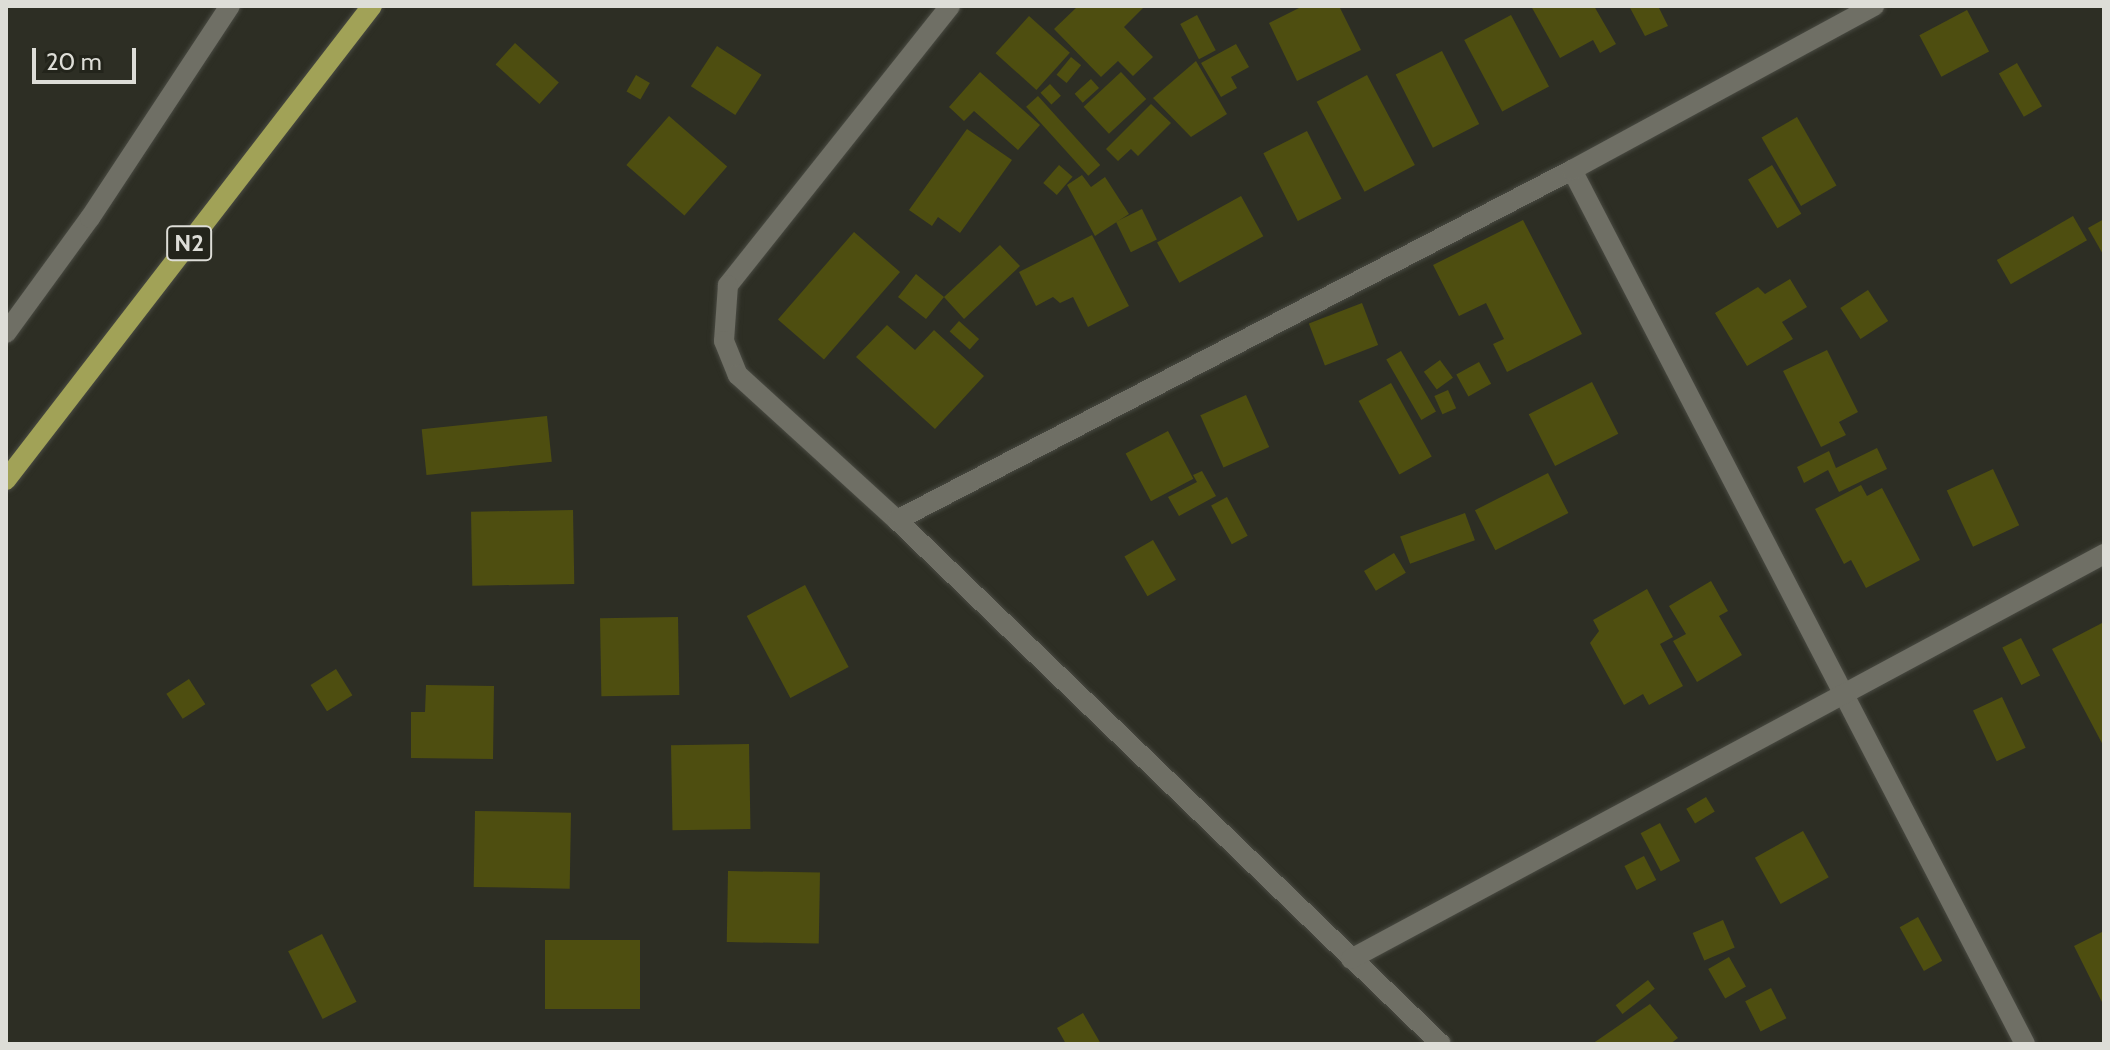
<!DOCTYPE html>
<style>
body{margin:0}
#map{position:relative;width:2110px;height:1050px;overflow:hidden;background:#2d2e24;font-family:Cabin,sans-serif}
div>[style]{position:absolute}
.building>*{inset:0;background:#4e4e10;transform-origin:0 0}
.roads{filter:drop-shadow(0 0 2px #494a42) drop-shadow(0 0 2px #494a42)}
.street>*{height:20px;margin:-10px;padding:0 10px;transform-origin:10px;border-radius:10px;background:#6f6f65}
.primary>*{height:20px;margin:-10px;padding:0 10px;transform-origin:10px;border-radius:10px;background:#a1a257}
span{translate:-50% -50%;white-space:nowrap;text-align:center;line-height:1.15;-webkit-text-stroke:8px #23241b;paint-order:stroke}
.shield-label span{padding:2px 6px;background:#23241b;border:2px solid;border-radius:6px;-webkit-text-stroke-width:0}
.shield-label{font-size:24px;color:#ddddd7;font-weight:700}
.frame{position:absolute;inset:0;border:8px solid #ddddd7;pointer-events:none}
.scale{position:absolute;left:32px;top:48px;width:104px;height:36px;box-sizing:border-box;border:4px solid #ddddd7;border-top:0;padding-left:10px;font-size:24px;line-height:28px;white-space:nowrap;color:#ddddd7;-webkit-text-stroke:6px #23241b;paint-order:stroke}
</style>
<div id="map">
<div class="building">
<i style="clip-path:polygon(1078px 6px,1145px 6px,1124px 27px,1153px 57px,1133px 76px,1118px 61px,1101px 77px,1054px 29px)"></i>
<i style="clip-path:polygon(1303px 6px,1339px 6px,1361px 50px,1297px 81px,1269px 23px)"></i>
<i style="clip-path:polygon(1531px 6px,1594px 6px,1616px 44px,1600px 53px,1593px 40px,1560px 58px)"></i>
<i style="clip-path:polygon(1629px 6px,1658px 6px,1668px 26px,1645px 36px)"></i>
<i style="left:1967px;top:10px;width:47px;height:54px;rotate:62deg"></i>
<i style="left:1197px;top:15px;width:40px;height:19px;rotate:62deg"></i>
<i style="left:1511px;top:15px;width:81px;height:53px;rotate:62deg"></i>
<i style="left:1029px;top:16px;width:55px;height:50px;rotate:42deg"></i>
<i style="left:515px;top:43px;width:59px;height:29px;rotate:42deg"></i>
<i style="clip-path:polygon(1236px 44px,1249px 67px,1231px 77px,1237px 88px,1221px 97px,1201px 63px)"></i>
<i style="left:717px;top:46px;width:53px;height:48px;rotate:33deg"></i>
<i style="left:1442px;top:51px;width:82px;height:52px;rotate:63deg"></i>
<i style="left:1071px;top:57px;width:13px;height:23px;rotate:39deg"></i>
<i style="clip-path:polygon(1196px 61px,1227px 114px,1191px 137px,1153px 98px)"></i>
<i style="left:2017px;top:63px;width:50px;height:21px;rotate:60deg"></i>
<i style="clip-path:polygon(980px 72px,1040px 125px,1018px 150px,974px 111px,964px 121px,949px 107px)"></i>
<i style="left:1121px;top:72px;width:37px;height:51px;rotate:47deg"></i>
<i style="left:636px;top:75px;width:16px;height:19px;rotate:30deg"></i>
<i style="left:1367px;top:75px;width:102px;height:57px;rotate:62deg"></i>
<i style="left:1091px;top:79px;width:12px;height:22px;rotate:48deg"></i>
<i style="left:1050px;top:84px;width:16px;height:13px;rotate:47deg"></i>
<i style="left:1038px;top:96px;width:93px;height:16px;rotate:48deg"></i>
<i style="clip-path:polygon(1151px 104px,1171px 123px,1138px 156px,1131px 149px,1118px 161px,1106px 149px)"></i>
<i style="left:669px;top:116px;width:77px;height:65px;rotate:41deg"></i>
<i style="left:1797px;top:117px;width:79px;height:41px;rotate:60deg"></i>
<i style="clip-path:polygon(967px 129px,1012px 160px,960px 233px,938px 217px,932px 226px,909px 210px)"></i>
<i style="left:1307px;top:131px;width:76px;height:49px;rotate:63deg"></i>
<i style="left:1059px;top:165px;width:18px;height:24px;rotate:41deg"></i>
<i style="left:1772px;top:165px;width:57px;height:28px;rotate:59deg"></i>
<i style="clip-path:polygon(1082px 175px,1091px 187px,1105px 177px,1129px 214px,1095px 236px,1067px 185px)"></i>
<i style="left:1241px;top:196px;width:46px;height:96px;rotate:61deg"></i>
<i style="left:1142px;top:209px;width:34px;height:29px;rotate:64deg"></i>
<i style="left:2073px;top:216px;width:28px;height:88px;rotate:60deg"></i>
<i style="clip-path:polygon(2104px 219px,2104px 256px,2088px 228px)"></i>
<i style="clip-path:polygon(1523px 220px,1582px 334px,1507px 372px,1493px 344px,1504px 339px,1486px 303px,1459px 316px,1433px 265px)"></i>
<i style="left:854px;top:232px;width:61px;height:116px;rotate:41deg"></i>
<i style="clip-path:polygon(1092px 235px,1129px 306px,1088px 327px,1073px 297px,1060px 303px,1053px 297px,1036px 306px,1019px 272px)"></i>
<i style="clip-path:polygon(1000px 245px,1020px 266px,964px 319px,944px 297px,926px 319px,898px 297px,916px 274px,944px 297px)"></i>
<i style="clip-path:polygon(1790px 279px,1807px 307px,1782px 322px,1793px 339px,1747px 366px,1715px 313px,1758px 287px,1765px 294px)"></i>
<i style="left:1868px;top:290px;width:37px;height:33px;rotate:57deg"></i>
<i style="left:1362px;top:303px;width:45px;height:57px;rotate:69deg"></i>
<i style="left:959px;top:321px;width:27px;height:14px;rotate:42deg"></i>
<i style="clip-path:polygon(887px 325px,915px 350px,934px 330px,984px 376px,935px 429px,856px 357px)"></i>
<i style="clip-path:polygon(1827px 350px,1858px 412px,1839px 422px,1846px 435px,1821px 447px,1783px 371px)"></i>
<i style="left:1401px;top:351px;width:70px;height:17px;rotate:60deg"></i>
<i style="left:1440px;top:360px;width:22px;height:20px;rotate:54deg"></i>
<i style="left:1479px;top:362px;width:25px;height:26px;rotate:61deg"></i>
<i style="left:1592px;top:382px;width:58px;height:71px;rotate:63deg"></i>
<i style="left:1391px;top:383px;width:84px;height:37px;rotate:61deg"></i>
<i style="left:1448px;top:390px;width:20px;height:15px;rotate:66deg"></i>
<i style="left:1246px;top:395px;width:57px;height:50px;rotate:66deg"></i>
<i style="left:547px;top:416px;width:46px;height:126px;rotate:84deg"></i>
<i style="left:1168px;top:431px;width:54px;height:48px;rotate:62deg"></i>
<i style="clip-path:polygon(1877px 448px,1887px 469px,1839px 492px,1828px 470px,1804px 483px,1797px 467px,1829px 451px,1836px 468px)"></i>
<i style="left:1993px;top:469px;width:62px;height:51px;rotate:65deg"></i>
<i style="clip-path:polygon(1202px 471px,1216px 496px,1179px 516px,1168px 497px,1197px 482px,1193px 475px)"></i>
<i style="left:1548px;top:473px;width:45px;height:82px;rotate:63deg"></i>
<i style="clip-path:polygon(1861px 485px,1867px 496px,1882px 488px,1920px 560px,1866px 588px,1851px 560px,1844px 564px,1815px 509px)"></i>
<i style="left:1227px;top:497px;width:44px;height:18px;rotate:62deg"></i>
<i style="left:573px;top:510px;width:74px;height:102px;rotate:89deg"></i>
<i style="left:1465px;top:513px;width:29px;height:69px;rotate:70deg"></i>
<i style="left:1153px;top:540px;width:46px;height:33px;rotate:60deg"></i>
<i style="left:1394px;top:553px;width:23px;height:35px;rotate:59deg"></i>
<i style="clip-path:polygon(1711px 581px,1728px 611px,1719px 616px,1742px 655px,1697px 682px,1673px 641px,1686px 634px,1669px 606px)"></i>
<i style="left:805px;top:585px;width:93px;height:66px;rotate:62deg"></i>
<i style="clip-path:polygon(1647px 589px,1673px 637px,1660px 644px,1683px 686px,1649px 705px,1643px 694px,1624px 705px,1590px 643px,1599px 631px,1593px 620px)"></i>
<i style="left:678px;top:617px;width:78px;height:78px;rotate:89deg"></i>
<i style="clip-path:polygon(2104px 622px,2104px 747px,2052px 649px)"></i>
<i style="left:2021px;top:638px;width:42px;height:21px;rotate:63deg"></i>
<i style="left:336px;top:669px;width:31px;height:30px;rotate:58deg"></i>
<i style="left:189px;top:679px;width:30px;height:27px;rotate:57deg"></i>
<i style="clip-path:polygon(426px 685px,494px 686px,493px 759px,411px 758px,411px 712px,425px 712px)"></i>
<i style="left:2002px;top:697px;width:56px;height:32px;rotate:65deg"></i>
<i style="left:749px;top:744px;width:85px;height:78px;rotate:89deg"></i>
<i style="left:1706px;top:797px;width:17px;height:23px;rotate:59deg"></i>
<i style="left:475px;top:811px;width:96px;height:76px;rotate:1deg"></i>
<i style="left:1660px;top:823px;width:43px;height:22px;rotate:62deg"></i>
<i style="left:1803px;top:831px;width:53px;height:55px;rotate:61deg"></i>
<i style="left:1644px;top:856px;width:27px;height:22px;rotate:63deg"></i>
<i style="left:728px;top:871px;width:92px;height:71px;rotate:1deg"></i>
<i style="left:1918px;top:917px;width:50px;height:21px;rotate:61deg"></i>
<i style="left:1723px;top:920px;width:30px;height:33px;rotate:67deg"></i>
<i style="clip-path:polygon(2104px 931px,2104px 1006px,2074px 946px)"></i>
<i style="left:322px;top:934px;width:76px;height:38px;rotate:63deg"></i>
<i style="left:545px;top:940px;width:95px;height:69px"></i>
<i style="left:1729px;top:957px;width:34px;height:24px;rotate:60deg"></i>
<i style="left:1648px;top:980px;width:11px;height:41px;rotate:52deg"></i>
<i style="left:1771px;top:988px;width:34px;height:29px;rotate:63deg"></i>
<i style="clip-path:polygon(1650px 1004px,1678px 1038px,1670px 1044px,1592px 1044px)"></i>
<i style="clip-path:polygon(1083px 1013px,1101px 1044px,1066px 1044px,1057px 1028px)"></i>
</div>
<div class="roads">
<div class="street">
<i style="left:950px;top:6px;width:357px;rotate:128.5deg"></i>
<i style="left:728px;top:285px;width:56px;rotate:94.1deg"></i>
<i style="left:724px;top:341px;width:37px;rotate:68deg"></i>
<i style="left:738px;top:375px;width:215px;rotate:42.4deg"></i>
<i style="left:897px;top:520px;width:755px;rotate:43.93deg"></i>
<i style="left:1572px;top:170px;width:984px;rotate:62.6deg"></i>
<i style="left:6px;top:333px;width:142px;rotate:-53.9deg"></i>
<i style="left:90px;top:218px;width:254px;rotate:-56.6deg"></i>
<i style="left:897px;top:520px;width:760px;rotate:-27.41deg"></i>
<i style="left:1572px;top:170px;width:344px;rotate:-28.5deg"></i>
<i style="left:1351px;top:959px;width:855px;rotate:-28.27deg"></i>
</div>
<div class="primary">
<i style="left:6px;top:480px;width:599px;rotate:-52.33deg"></i>
</div>
</div>
<div class="shield-label">
<span style="left:189px;top:243px">N2</span>
</div>
<div class="frame"></div>
<div class="scale">20 m</div>
</div>
